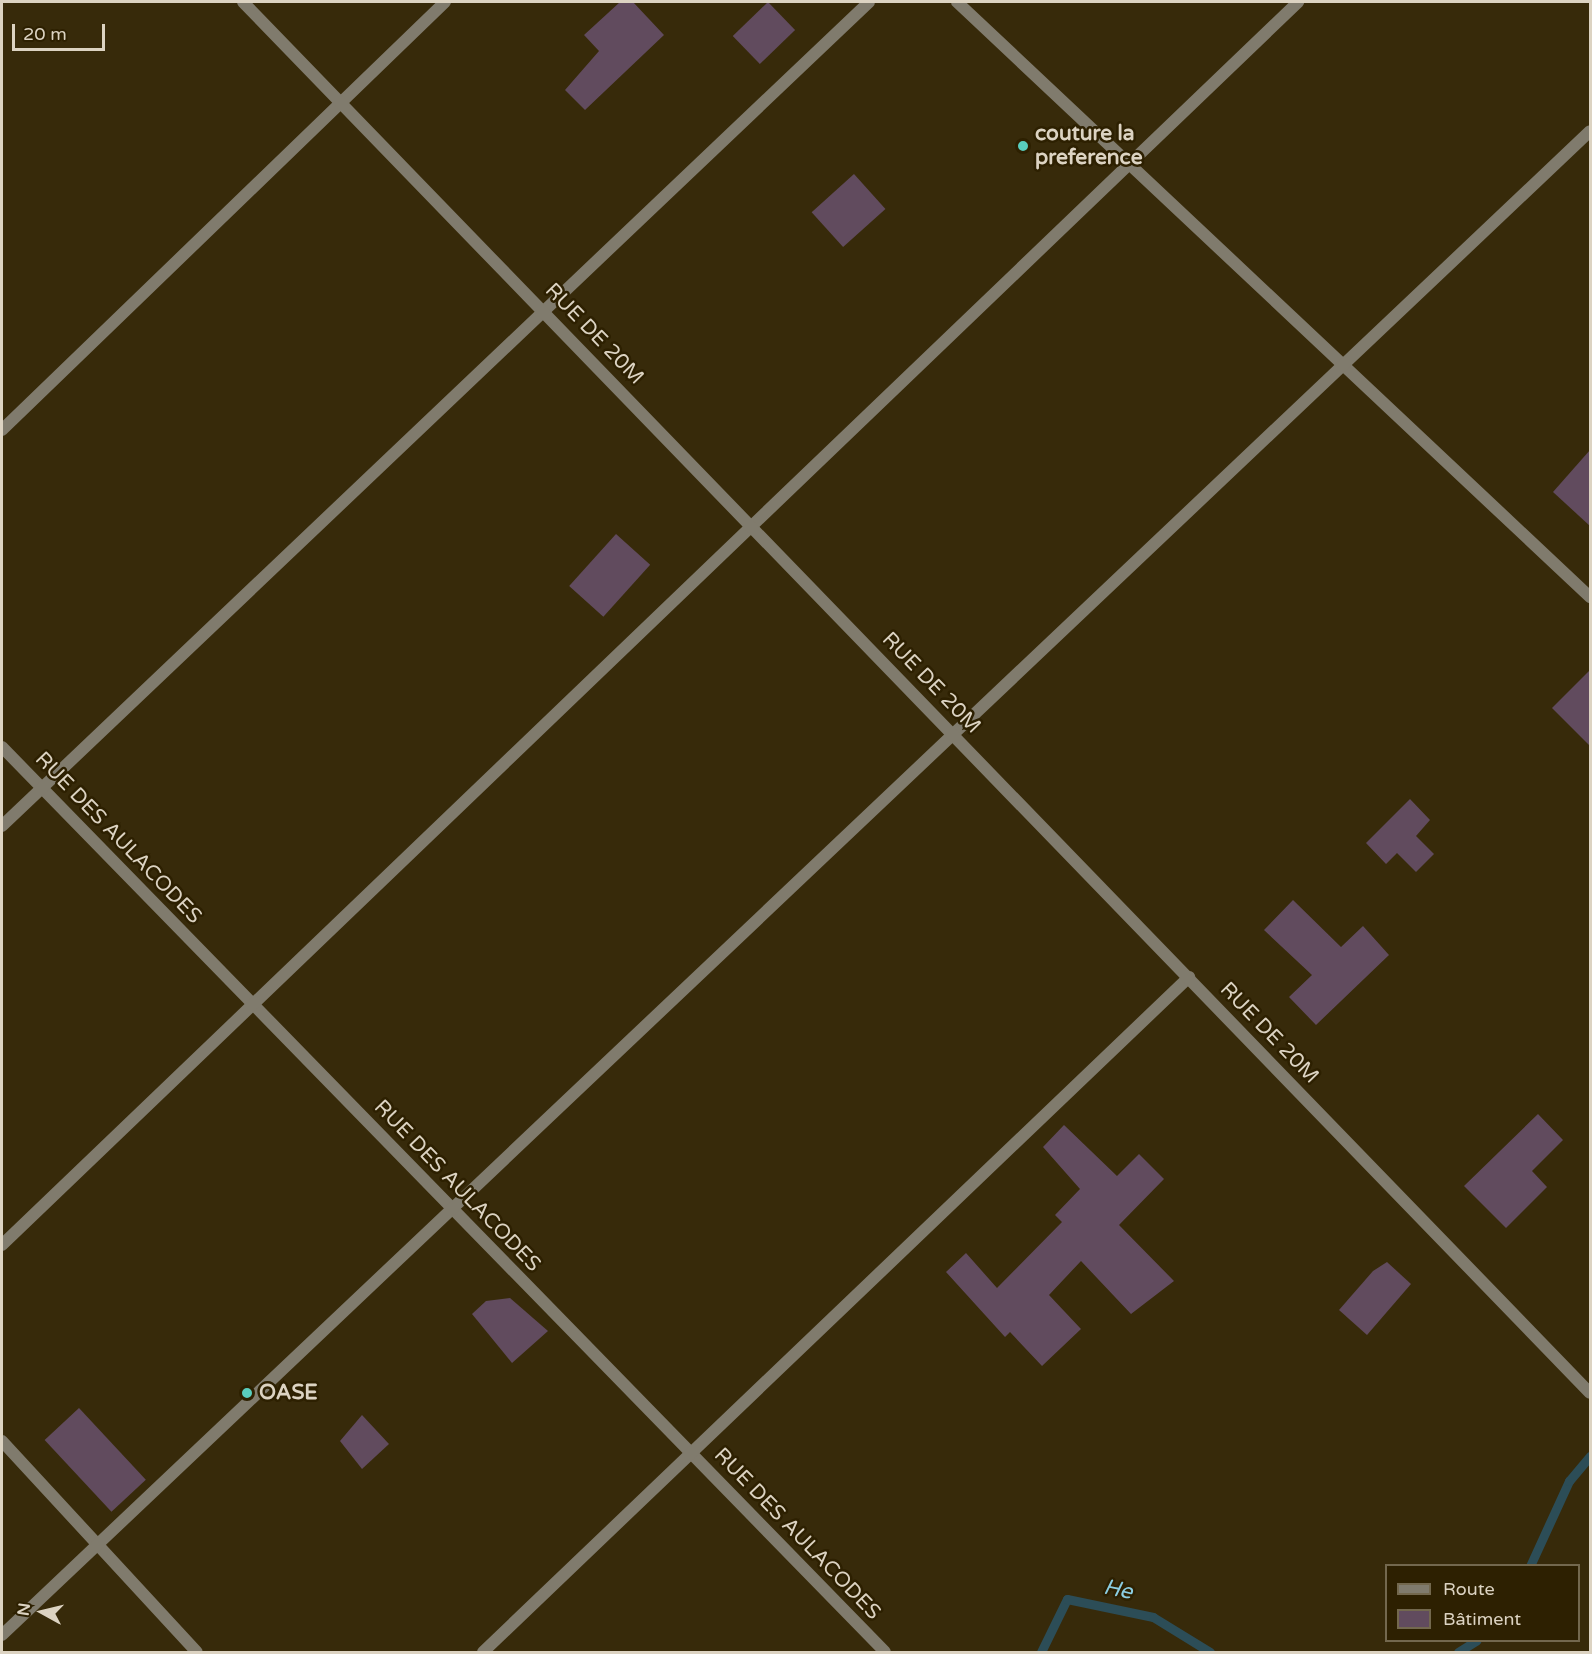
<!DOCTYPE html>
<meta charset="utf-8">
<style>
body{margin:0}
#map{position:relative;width:1592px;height:1654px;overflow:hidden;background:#372a0a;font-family:"Varela Round",sans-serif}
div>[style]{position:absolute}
.stream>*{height:9px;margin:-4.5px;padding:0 4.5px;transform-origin:4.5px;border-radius:4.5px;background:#2c4d57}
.building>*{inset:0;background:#614b5e;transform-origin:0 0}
.minor>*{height:12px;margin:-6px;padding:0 6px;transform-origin:6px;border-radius:6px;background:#807b6d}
.tertiary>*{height:12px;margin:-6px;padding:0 6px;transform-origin:6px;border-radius:6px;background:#807b6d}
.dots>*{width:16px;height:16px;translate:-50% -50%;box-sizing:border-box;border:3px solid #2d2001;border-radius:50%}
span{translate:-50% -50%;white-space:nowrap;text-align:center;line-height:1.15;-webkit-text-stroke:5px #2d2001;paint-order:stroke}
.poi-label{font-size:21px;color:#dcd3c2;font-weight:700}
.left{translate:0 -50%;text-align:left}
.street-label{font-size:21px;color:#dcd3c2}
.water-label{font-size:22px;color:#8ccee2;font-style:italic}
.frame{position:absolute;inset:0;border:3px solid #dcd3c2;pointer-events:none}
.legend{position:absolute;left:1385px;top:1564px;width:195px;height:78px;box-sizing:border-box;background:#2d2001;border:2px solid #73684e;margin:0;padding:8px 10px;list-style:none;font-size:18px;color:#dcd3c2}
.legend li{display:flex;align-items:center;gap:12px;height:30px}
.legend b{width:30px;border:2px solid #73684e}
.north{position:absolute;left:12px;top:1582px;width:60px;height:60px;-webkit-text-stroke:4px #2d2001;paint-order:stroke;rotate:278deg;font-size:16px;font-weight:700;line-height:24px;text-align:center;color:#dcd3c2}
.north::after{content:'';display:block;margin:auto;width:21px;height:27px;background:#dcd3c2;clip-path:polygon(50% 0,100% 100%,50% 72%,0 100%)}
.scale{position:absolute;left:12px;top:24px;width:93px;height:27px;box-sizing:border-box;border:3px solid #dcd3c2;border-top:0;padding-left:8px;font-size:18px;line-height:21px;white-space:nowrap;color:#dcd3c2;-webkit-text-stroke:4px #2d2001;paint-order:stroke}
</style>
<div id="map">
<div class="stream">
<i style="left:1530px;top:1566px;width:94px;rotate:-65.4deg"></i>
<i style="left:1569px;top:1481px;width:33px;rotate:-50deg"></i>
<i style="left:1041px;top:1652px;width:59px;rotate:-63.9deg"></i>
<i style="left:1067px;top:1599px;width:88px;rotate:11.8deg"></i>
<i style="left:1153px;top:1617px;width:67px;rotate:31.6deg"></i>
<i style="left:1458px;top:1652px;width:22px;rotate:-32deg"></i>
</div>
<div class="building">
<i style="clip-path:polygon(620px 2px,633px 2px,664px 35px,585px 110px,565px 90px,599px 51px,584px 35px)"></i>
<i style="left:768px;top:2px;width:39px;height:49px;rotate:46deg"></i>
<i style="left:854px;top:174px;width:47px;height:57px;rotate:48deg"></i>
<i style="clip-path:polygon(1590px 450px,1590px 526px,1553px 492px)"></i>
<i style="left:616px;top:534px;width:46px;height:70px;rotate:42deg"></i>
<i style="clip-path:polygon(1590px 670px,1590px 746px,1552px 708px)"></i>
<i style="clip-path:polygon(1410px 799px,1430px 820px,1416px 836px,1434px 854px,1416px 872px,1397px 853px,1386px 864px,1366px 843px)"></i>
<i style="clip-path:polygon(1293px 900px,1341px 947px,1363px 926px,1389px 955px,1316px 1025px,1289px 997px,1312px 975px,1264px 930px)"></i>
<i style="clip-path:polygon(1538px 1114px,1563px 1140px,1532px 1171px,1547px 1187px,1506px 1228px,1464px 1186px)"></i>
<i style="clip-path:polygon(1064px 1125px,1117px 1176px,1139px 1154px,1164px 1179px,1119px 1225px,1174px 1281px,1131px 1314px,1081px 1261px,1049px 1295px,1081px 1329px,1042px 1366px,1010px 1332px,1005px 1337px,946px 1272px,966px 1253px,997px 1288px,1062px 1222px,1055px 1215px,1080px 1189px,1043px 1147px)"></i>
<i style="clip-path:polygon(1387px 1262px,1411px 1284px,1367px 1335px,1339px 1310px,1373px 1271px)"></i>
<i style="clip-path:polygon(510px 1298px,548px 1331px,512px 1363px,472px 1314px,486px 1301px)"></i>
<i style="left:79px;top:1408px;width:98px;height:47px;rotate:47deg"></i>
<i style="clip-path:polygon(362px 1415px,389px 1444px,362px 1469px,340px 1441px)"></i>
</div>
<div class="minor">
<i style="left:957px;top:2px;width:869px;rotate:43.23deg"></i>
<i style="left:2px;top:430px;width:616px;rotate:-44.01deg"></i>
<i style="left:2px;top:747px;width:1264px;rotate:45.7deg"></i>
<i style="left:2px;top:826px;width:1196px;rotate:-43.54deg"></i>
<i style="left:2px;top:1245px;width:1796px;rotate:-43.8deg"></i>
<i style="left:2px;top:1441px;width:287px;rotate:47.3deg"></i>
<i style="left:2px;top:1635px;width:2187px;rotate:-43.44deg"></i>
<i style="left:483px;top:1652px;width:977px;rotate:-43.71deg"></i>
</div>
<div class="tertiary">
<i style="left:243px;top:2px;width:1936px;rotate:45.92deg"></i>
</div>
<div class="dots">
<i style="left:1023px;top:146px;background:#59cebe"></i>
<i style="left:247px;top:1393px;background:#59cebe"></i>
</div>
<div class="poi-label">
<span class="left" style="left:1035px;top:146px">couture la<br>preference</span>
<span class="left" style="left:259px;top:1393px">OASE</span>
</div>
<div class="street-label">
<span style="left:594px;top:334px;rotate:46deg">RUE DE 20M</span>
<span style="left:931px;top:683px;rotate:46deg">RUE DE 20M</span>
<span style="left:118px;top:838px;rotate:46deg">RUE DES AULACODES</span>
<span style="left:1269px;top:1033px;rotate:46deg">RUE DE 20M</span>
<span style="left:457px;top:1186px;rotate:46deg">RUE DES AULACODES</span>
<span style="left:797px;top:1534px;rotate:46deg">RUE DES AULACODES</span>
</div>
<div class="water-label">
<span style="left:1118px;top:1590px;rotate:12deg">He</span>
</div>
<div class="frame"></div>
<ul class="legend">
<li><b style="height:8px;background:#807b6d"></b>Route</li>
<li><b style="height:16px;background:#614b5e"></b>Bâtiment</li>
</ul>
<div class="north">N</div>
<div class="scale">20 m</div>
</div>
